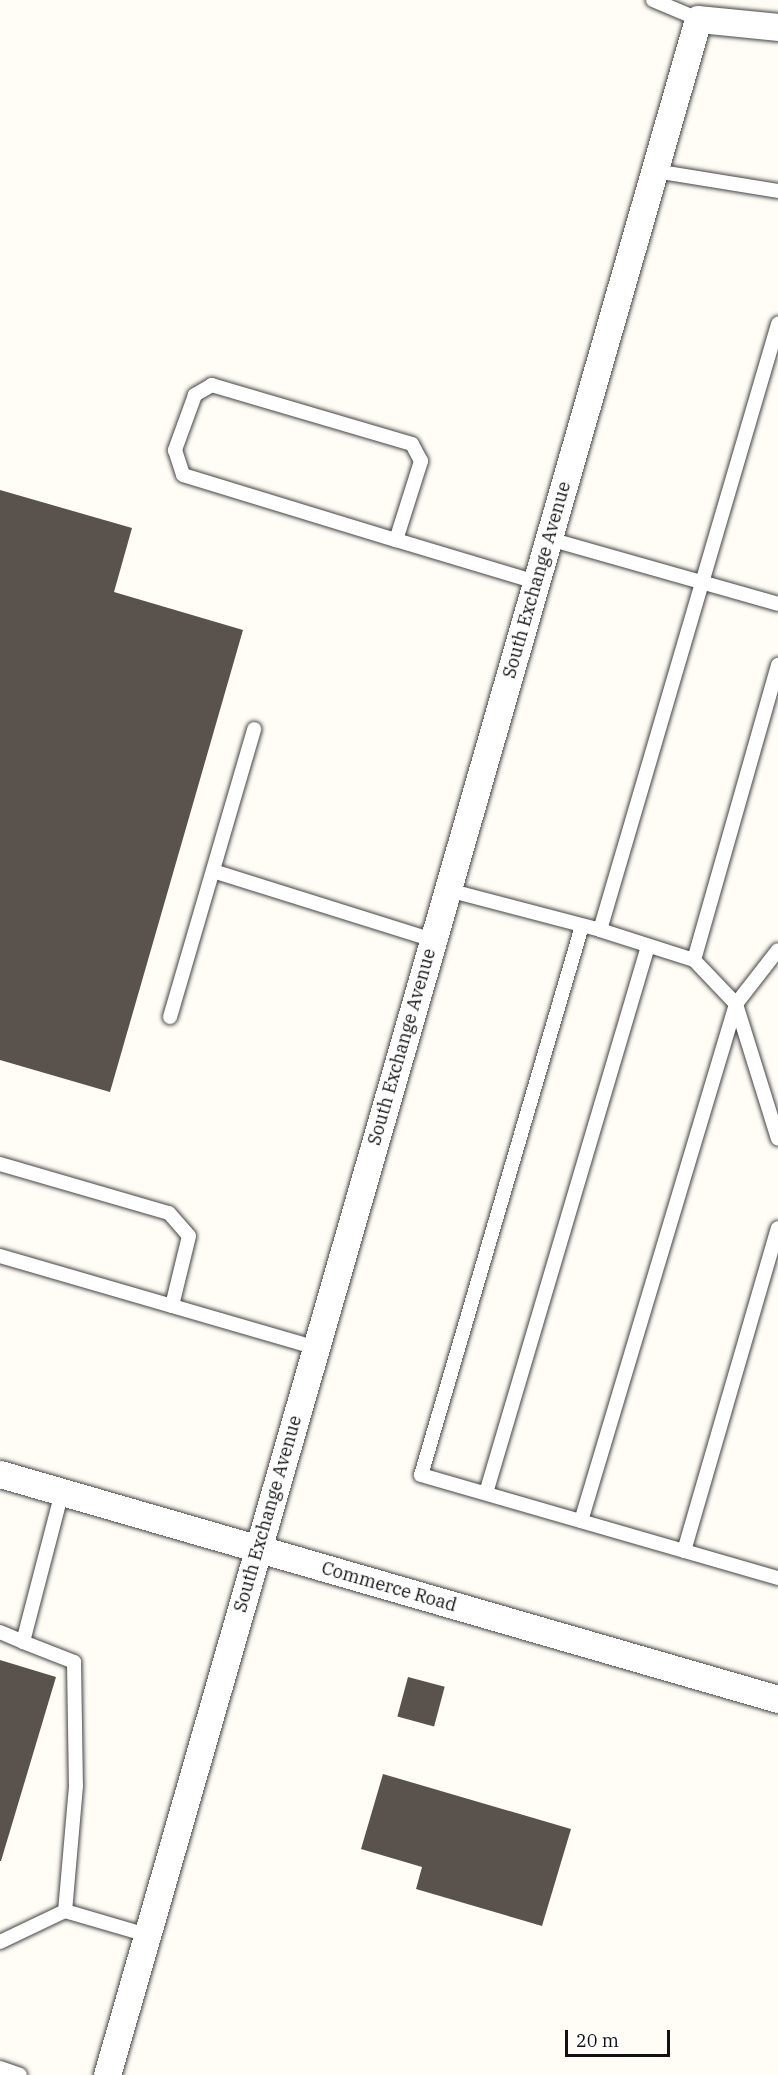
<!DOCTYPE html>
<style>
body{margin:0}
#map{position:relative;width:778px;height:2075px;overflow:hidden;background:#fffdf5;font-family:"IBM Plex Serif",serif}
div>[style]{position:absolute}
.building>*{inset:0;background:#5a524d;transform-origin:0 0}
.roads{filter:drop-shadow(0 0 2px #444) drop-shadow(0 0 2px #444)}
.service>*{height:14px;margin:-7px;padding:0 7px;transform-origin:7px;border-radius:7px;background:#fff}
.minor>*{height:27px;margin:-13.5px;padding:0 13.5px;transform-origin:13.5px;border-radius:13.5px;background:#fff}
span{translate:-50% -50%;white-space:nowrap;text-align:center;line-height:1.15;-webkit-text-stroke:6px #fff;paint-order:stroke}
.street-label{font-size:18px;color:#111}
.scale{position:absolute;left:565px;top:2030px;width:105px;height:27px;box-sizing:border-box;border:3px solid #111;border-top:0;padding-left:8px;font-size:18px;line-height:21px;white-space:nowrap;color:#111;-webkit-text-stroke:4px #fff;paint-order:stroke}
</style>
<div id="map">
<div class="building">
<i style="clip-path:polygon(0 490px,132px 528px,114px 592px,243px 630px,110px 1092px,0 1060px)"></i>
<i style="clip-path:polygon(0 1660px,56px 1677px,1px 1861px,0 1861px)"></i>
<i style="left:408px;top:1677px;width:38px;height:41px;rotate:15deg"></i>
<i style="clip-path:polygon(383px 1774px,571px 1829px,542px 1926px,416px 1889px,422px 1867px,361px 1849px)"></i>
</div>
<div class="roads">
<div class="service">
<i style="left:653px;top:0;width:49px;rotate:22.9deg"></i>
<i style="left:655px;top:171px;width:125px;rotate:9.2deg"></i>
<i style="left:549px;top:539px;width:238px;rotate:15.8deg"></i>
<i style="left:396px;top:540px;width:83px;rotate:-72.4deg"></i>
<i style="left:421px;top:461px;width:19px;rotate:-118deg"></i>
<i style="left:412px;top:444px;width:209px;rotate:-163.6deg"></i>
<i style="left:212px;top:385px;width:20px;rotate:150deg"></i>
<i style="left:195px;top:395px;width:59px;rotate:110deg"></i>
<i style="left:175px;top:450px;width:26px;rotate:72deg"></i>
<i style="left:183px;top:475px;width:223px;rotate:17deg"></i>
<i style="left:396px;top:540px;width:146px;rotate:16.7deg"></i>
<i style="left:213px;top:871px;width:231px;rotate:17.4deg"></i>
<i style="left:448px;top:890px;width:157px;rotate:14.7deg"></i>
<i style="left:600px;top:930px;width:632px;rotate:-73.63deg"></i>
<i style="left:582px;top:926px;width:572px;rotate:106.34deg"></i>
<i style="left:421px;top:1475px;width:372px;rotate:16.1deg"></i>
<i style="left:600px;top:930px;width:99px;rotate:17.7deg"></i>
<i style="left:694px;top:960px;width:61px;rotate:46.3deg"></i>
<i style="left:736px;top:1004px;width:141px;rotate:72.7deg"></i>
<i style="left:694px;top:960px;width:307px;rotate:-74.1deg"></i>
<i style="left:170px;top:1017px;width:300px;rotate:-73.7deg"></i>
<i style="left:0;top:1164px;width:176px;rotate:16.2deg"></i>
<i style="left:169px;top:1213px;width:30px;rotate:49deg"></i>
<i style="left:189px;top:1236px;width:72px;rotate:103.7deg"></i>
<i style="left:0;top:1256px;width:329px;rotate:16.2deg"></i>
<i style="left:62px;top:1492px;width:155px;rotate:104.6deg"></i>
<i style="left:23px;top:1642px;width:55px;rotate:21.4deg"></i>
<i style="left:74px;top:1662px;width:124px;rotate:89.1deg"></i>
<i style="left:76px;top:1786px;width:125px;rotate:95deg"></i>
<i style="left:65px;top:1911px;width:85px;rotate:16.3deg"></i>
<i style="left:486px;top:1493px;width:570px;rotate:-73.5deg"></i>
<i style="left:581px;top:1521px;width:540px;rotate:-73.31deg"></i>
<i style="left:736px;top:1004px;width:68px;rotate:-52.1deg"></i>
<i style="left:684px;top:1551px;width:336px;rotate:-73.8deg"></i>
<i style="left:0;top:1632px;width:25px;rotate:23deg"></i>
<i style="left:0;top:1942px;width:72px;rotate:-25.5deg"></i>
<i style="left:0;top:2068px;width:21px;rotate:19deg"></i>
</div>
<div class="minor">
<i style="left:0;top:1474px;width:810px;rotate:16.13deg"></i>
<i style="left:107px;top:2075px;width:2139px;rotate:-73.96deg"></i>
<i style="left:698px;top:19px;width:80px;rotate:5.7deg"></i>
</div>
</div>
<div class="street-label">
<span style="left:537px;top:580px;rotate:-74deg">South Exchange Avenue</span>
<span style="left:402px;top:1047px;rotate:-74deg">South Exchange Avenue</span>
<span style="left:268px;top:1514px;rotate:-74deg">South Exchange Avenue</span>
<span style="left:389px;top:1587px;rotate:16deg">Commerce Road</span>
</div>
<div class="scale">20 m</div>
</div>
